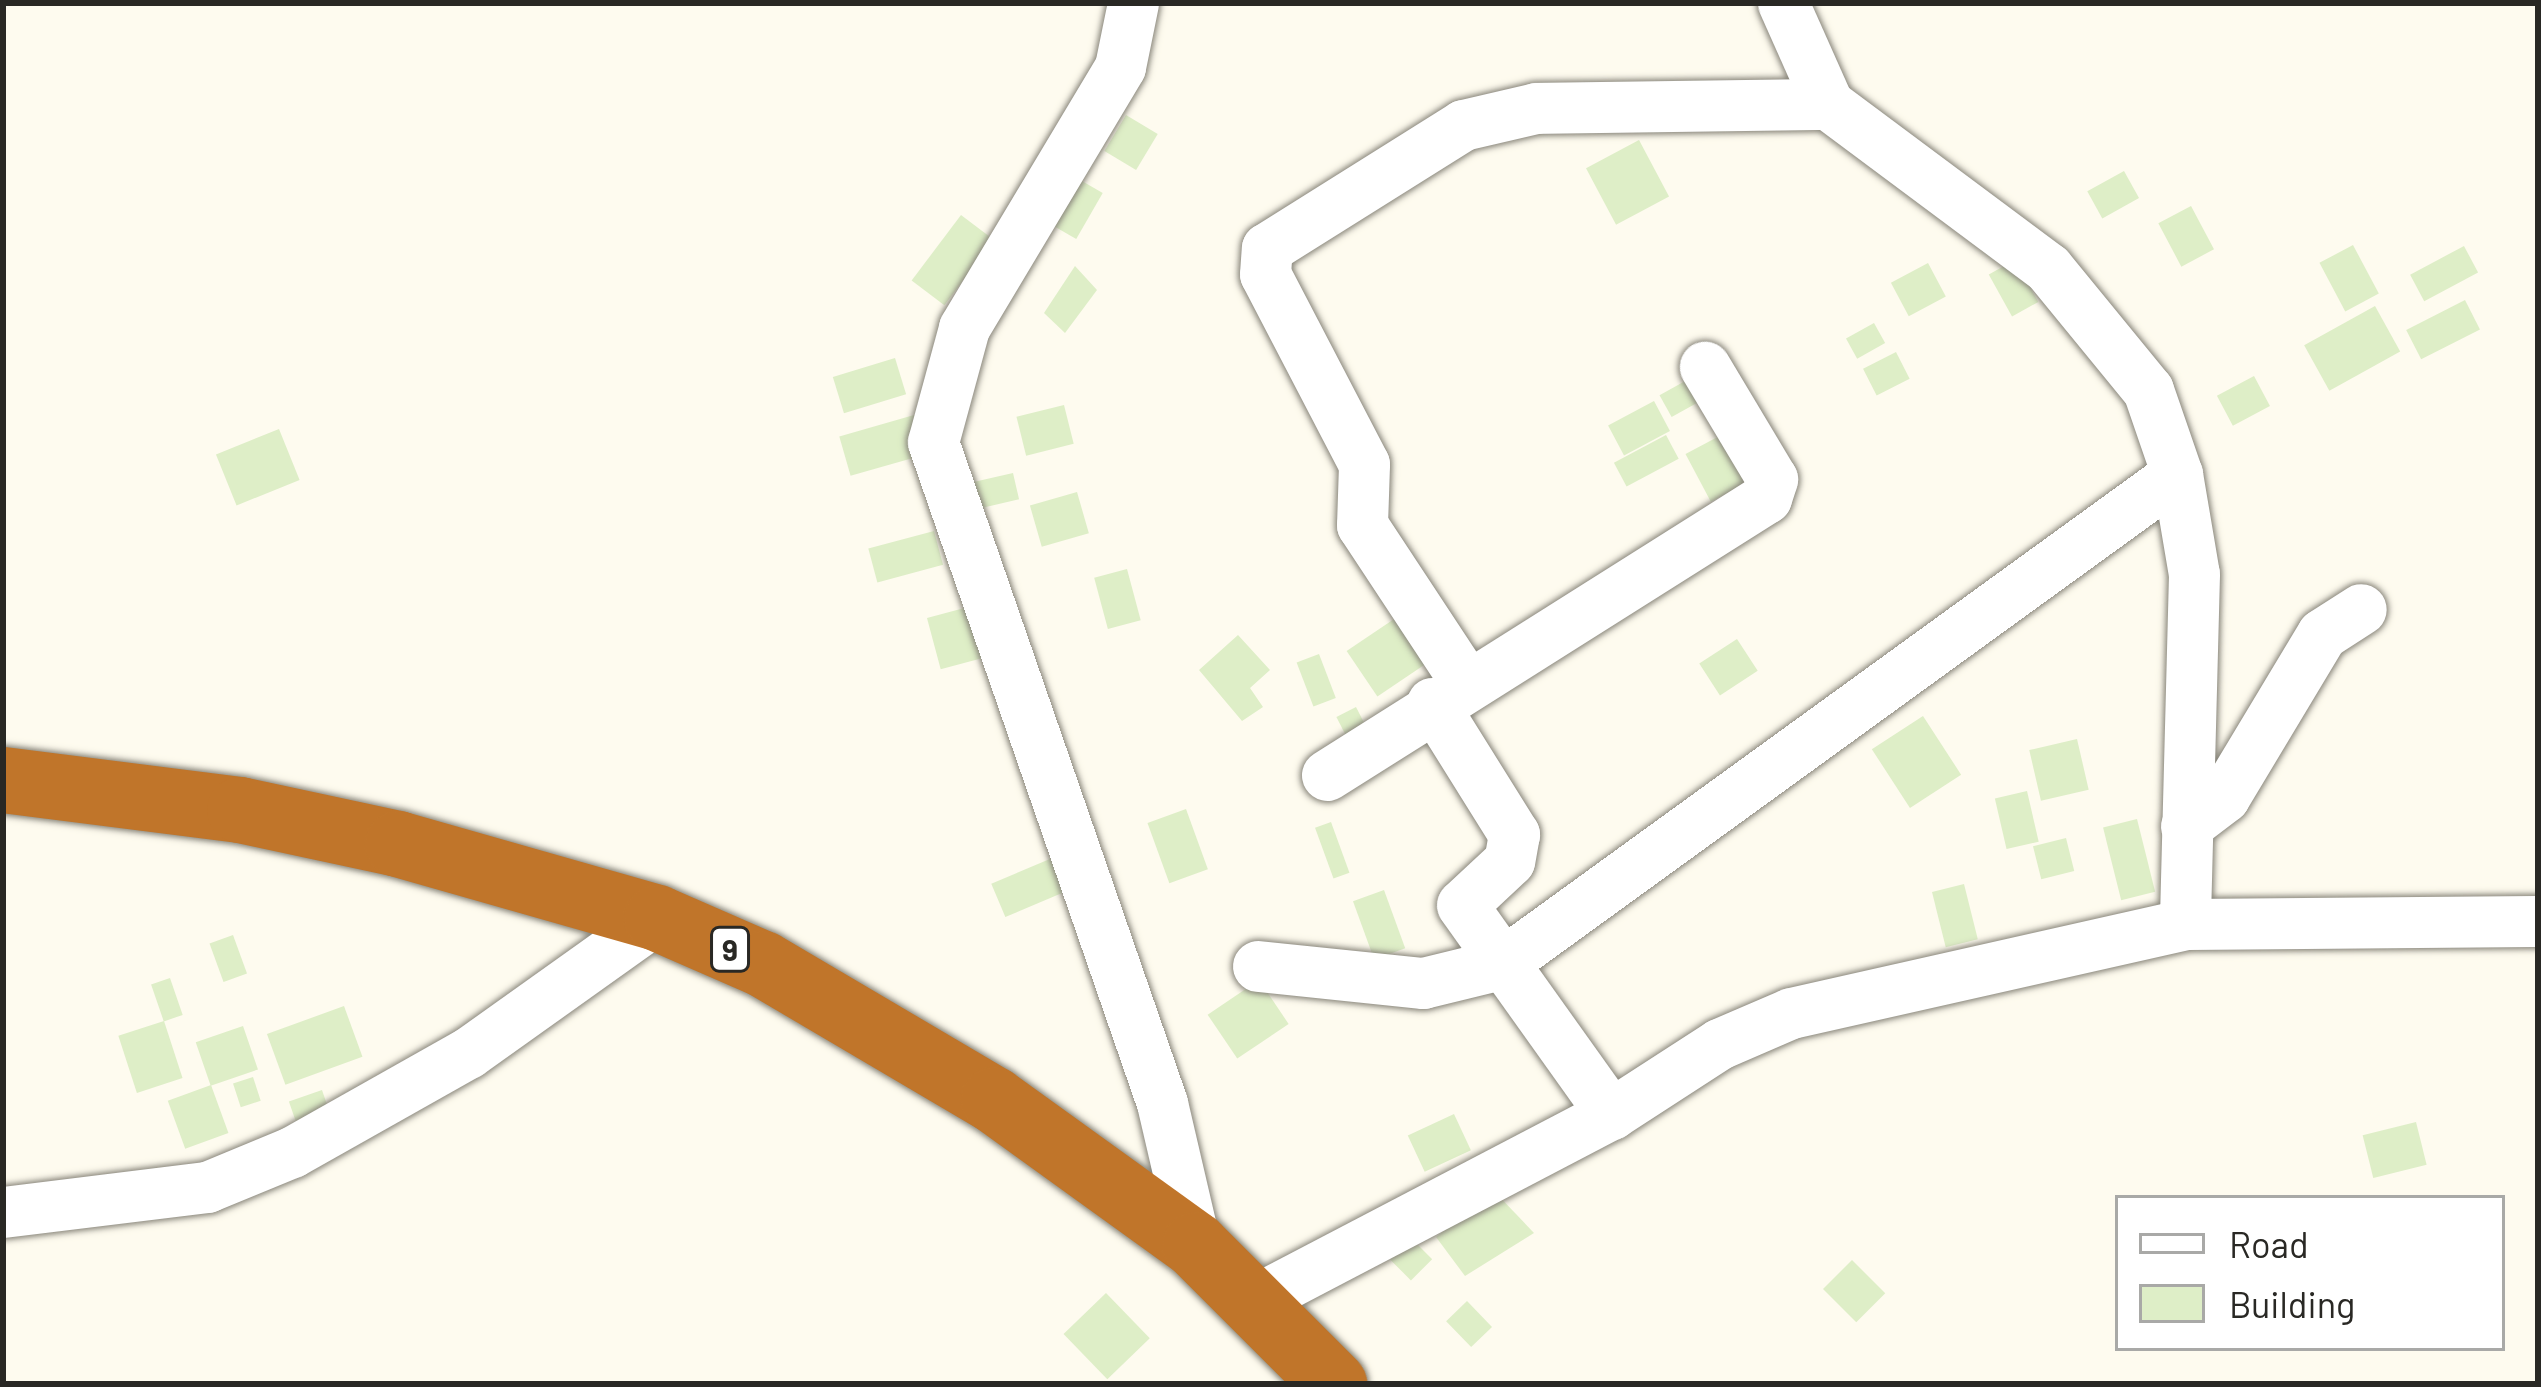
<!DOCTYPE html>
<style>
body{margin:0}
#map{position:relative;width:2541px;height:1387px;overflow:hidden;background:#fefbef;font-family:Barlow,sans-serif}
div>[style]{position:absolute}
.building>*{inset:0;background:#deeec7;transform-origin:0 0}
.roads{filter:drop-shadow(0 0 3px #89867b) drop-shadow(0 0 3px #89867b)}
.minor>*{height:51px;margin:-25.5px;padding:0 25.5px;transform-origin:25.5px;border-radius:25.5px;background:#fff}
.highway>*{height:66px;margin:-33px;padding:0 33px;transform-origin:33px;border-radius:33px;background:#c0752a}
span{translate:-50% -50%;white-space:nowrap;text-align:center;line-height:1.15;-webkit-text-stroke:12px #fff;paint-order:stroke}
.shield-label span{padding:3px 9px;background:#fff;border:3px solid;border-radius:9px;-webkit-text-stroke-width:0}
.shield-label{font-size:30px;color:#292824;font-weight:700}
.frame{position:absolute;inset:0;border:6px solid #292824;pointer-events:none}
.legend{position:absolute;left:2115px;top:1195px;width:390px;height:156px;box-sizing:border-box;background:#fff;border:3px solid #a9a9a7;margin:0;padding:15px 21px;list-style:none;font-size:36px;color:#292824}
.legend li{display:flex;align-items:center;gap:24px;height:60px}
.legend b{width:60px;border:3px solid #a9a9a7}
</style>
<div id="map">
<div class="building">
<i style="left:1126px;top:115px;width:37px;height:42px;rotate:31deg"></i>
<i style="left:1639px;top:140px;width:64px;height:60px;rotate:62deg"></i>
<i style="left:2124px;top:171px;width:31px;height:42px;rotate:61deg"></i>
<i style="left:1075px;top:177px;width:32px;height:53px;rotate:30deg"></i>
<i style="left:2191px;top:206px;width:49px;height:37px;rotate:62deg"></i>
<i style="left:961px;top:215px;width:41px;height:82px;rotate:37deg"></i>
<i style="left:2353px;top:245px;width:55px;height:38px;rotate:62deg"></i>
<i style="left:2464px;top:246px;width:30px;height:61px;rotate:62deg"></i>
<i style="left:2015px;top:260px;width:48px;height:30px;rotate:61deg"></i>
<i style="left:1928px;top:263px;width:38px;height:42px;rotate:62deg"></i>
<i style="clip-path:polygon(1075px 266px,1097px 290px,1065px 333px,1044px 313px)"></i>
<i style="left:2465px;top:300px;width:33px;height:66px;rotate:63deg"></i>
<i style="left:2375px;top:306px;width:52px;height:81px;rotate:61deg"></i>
<i style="left:1874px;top:323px;width:23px;height:32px;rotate:61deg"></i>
<i style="left:1896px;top:352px;width:30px;height:37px;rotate:63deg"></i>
<i style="left:895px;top:358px;width:38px;height:65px;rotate:73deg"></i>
<i style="left:1705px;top:370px;width:25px;height:52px;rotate:61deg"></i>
<i style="left:2254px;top:376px;width:34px;height:42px;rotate:62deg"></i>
<i style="left:1654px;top:401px;width:34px;height:52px;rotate:62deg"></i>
<i style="left:1064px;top:405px;width:40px;height:49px;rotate:76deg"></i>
<i style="left:921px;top:413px;width:41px;height:85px;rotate:74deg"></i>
<i style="left:279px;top:429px;width:55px;height:68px;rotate:68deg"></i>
<i style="left:1727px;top:432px;width:54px;height:47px;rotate:62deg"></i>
<i style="left:1666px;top:435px;width:27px;height:59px;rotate:62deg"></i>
<i style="left:1013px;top:473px;width:27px;height:45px;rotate:77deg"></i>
<i style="left:1077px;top:492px;width:43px;height:49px;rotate:74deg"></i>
<i style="left:934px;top:531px;width:35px;height:68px;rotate:75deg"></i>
<i style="left:1127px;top:569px;width:53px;height:34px;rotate:75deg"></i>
<i style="left:983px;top:603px;width:53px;height:58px;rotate:75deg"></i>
<i style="left:1403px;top:613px;width:55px;height:68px;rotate:56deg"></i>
<i style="clip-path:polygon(1238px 635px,1270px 670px,1250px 688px,1263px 707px,1242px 721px,1199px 670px)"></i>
<i style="left:1737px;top:639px;width:38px;height:45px;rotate:57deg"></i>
<i style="left:1319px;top:654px;width:47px;height:24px;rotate:69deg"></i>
<i style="left:1356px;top:707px;width:31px;height:22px;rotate:63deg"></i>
<i style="left:1923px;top:716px;width:70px;height:61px;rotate:57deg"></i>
<i style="left:2077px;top:739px;width:52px;height:49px;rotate:77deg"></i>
<i style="left:2027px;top:791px;width:52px;height:33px;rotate:77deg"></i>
<i style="left:1186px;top:809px;width:64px;height:41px;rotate:70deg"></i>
<i style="left:2137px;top:819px;width:75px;height:35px;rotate:76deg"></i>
<i style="left:1331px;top:822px;width:54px;height:17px;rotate:70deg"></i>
<i style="left:2066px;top:838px;width:34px;height:34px;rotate:76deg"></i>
<i style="left:1064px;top:853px;width:36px;height:79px;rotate:67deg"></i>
<i style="left:1964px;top:884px;width:57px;height:33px;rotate:76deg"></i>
<i style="left:1384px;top:890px;width:62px;height:33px;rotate:70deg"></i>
<i style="left:233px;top:935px;width:41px;height:25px;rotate:70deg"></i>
<i style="left:170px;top:978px;width:39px;height:20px;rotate:71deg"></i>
<i style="left:1259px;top:980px;width:53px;height:62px;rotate:56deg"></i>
<i style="left:344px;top:1006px;width:54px;height:82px;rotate:70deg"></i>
<i style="left:164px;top:1021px;width:60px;height:48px;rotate:72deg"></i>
<i style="left:243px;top:1026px;width:46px;height:50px;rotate:71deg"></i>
<i style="left:253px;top:1077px;width:25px;height:21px;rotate:72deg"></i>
<i style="left:211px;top:1085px;width:51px;height:46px;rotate:70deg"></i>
<i style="left:322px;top:1090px;width:34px;height:35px;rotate:71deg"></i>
<i style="left:1454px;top:1114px;width:40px;height:51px;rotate:65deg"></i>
<i style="left:2416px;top:1122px;width:44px;height:55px;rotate:76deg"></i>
<i style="clip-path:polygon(1494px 1191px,1534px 1233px,1465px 1276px,1436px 1237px)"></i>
<i style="left:1406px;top:1233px;width:37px;height:30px;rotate:45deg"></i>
<i style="left:1852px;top:1260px;width:47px;height:41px;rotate:45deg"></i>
<i style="left:1106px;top:1293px;width:63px;height:59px;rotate:46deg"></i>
<i style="left:1467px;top:1301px;width:36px;height:29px;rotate:46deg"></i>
</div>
<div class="roads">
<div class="minor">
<i style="left:1133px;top:3px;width:65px;rotate:101.5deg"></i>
<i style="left:1120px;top:67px;width:304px;rotate:120.9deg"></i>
<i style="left:964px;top:328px;width:118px;rotate:105.2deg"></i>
<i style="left:933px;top:442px;width:700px;rotate:70.89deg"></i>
<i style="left:1162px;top:1103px;width:146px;rotate:76.9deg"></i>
<i style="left:1783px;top:3px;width:111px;rotate:66deg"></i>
<i style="left:1828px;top:104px;width:274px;rotate:36.7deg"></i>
<i style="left:2048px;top:268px;width:158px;rotate:50.7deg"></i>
<i style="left:2148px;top:390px;width:89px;rotate:71deg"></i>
<i style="left:2177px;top:474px;width:101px;rotate:80.4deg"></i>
<i style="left:2194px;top:574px;width:350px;rotate:91.5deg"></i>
<i style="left:1465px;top:681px;width:187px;rotate:-123.4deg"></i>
<i style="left:1362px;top:525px;width:61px;rotate:-88.1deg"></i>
<i style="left:1364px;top:464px;width:214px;rotate:-117.5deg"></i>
<i style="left:1265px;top:274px;width:26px;rotate:-86deg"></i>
<i style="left:1267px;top:248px;width:231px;rotate:-32.1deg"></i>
<i style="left:1463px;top:125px;width:75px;rotate:-13.1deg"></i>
<i style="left:1536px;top:108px;width:292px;rotate:-0.8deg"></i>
<i style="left:1432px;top:703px;width:155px;rotate:58deg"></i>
<i style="left:1514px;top:834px;width:27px;rotate:100deg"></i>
<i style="left:1509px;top:861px;width:64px;rotate:136.9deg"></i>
<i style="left:1462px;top:905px;width:257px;rotate:54.5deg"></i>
<i style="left:1327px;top:775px;width:519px;rotate:-32.25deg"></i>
<i style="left:1766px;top:498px;width:20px;rotate:-72deg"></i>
<i style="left:1772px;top:479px;width:131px;rotate:-120.9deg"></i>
<i style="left:2186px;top:826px;width:48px;rotate:-37.3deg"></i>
<i style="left:2224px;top:797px;width:190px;rotate:-59deg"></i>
<i style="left:2322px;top:634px;width:46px;rotate:-32.7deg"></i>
<i style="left:1258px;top:966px;width:166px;rotate:5.9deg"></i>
<i style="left:1423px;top:983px;width:80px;rotate:-13.7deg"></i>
<i style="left:1501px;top:964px;width:835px;rotate:-35.94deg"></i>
<i style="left:3px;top:1212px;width:206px;rotate:-7deg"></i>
<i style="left:207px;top:1187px;width:92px;rotate:-22.4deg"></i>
<i style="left:292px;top:1152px;width:202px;rotate:-29.4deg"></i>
<i style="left:468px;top:1053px;width:232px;rotate:-35.5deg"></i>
<i style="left:1253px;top:1301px;width:404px;rotate:-27.6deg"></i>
<i style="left:1611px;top:1114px;width:129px;rotate:-32.9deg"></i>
<i style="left:1719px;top:1044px;width:78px;rotate:-23.3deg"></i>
<i style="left:1791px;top:1013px;width:404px;rotate:-12.7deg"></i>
<i style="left:2185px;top:924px;width:353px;rotate:-0.5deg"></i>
</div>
<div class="highway">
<i style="left:3px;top:780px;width:239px;rotate:7.2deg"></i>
<i style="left:240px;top:810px;width:162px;rotate:12.1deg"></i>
<i style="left:398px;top:844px;width:269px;rotate:15.9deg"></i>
<i style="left:657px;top:918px;width:116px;rotate:23.5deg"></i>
<i style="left:763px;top:964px;width:268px;rotate:30.5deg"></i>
<i style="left:994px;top:1100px;width:248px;rotate:35.8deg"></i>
<i style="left:1195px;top:1245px;width:197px;rotate:45deg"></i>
</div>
</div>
<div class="shield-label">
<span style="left:730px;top:949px">9</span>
</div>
<div class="frame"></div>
<ul class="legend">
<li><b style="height:15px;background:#fff"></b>Road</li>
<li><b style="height:33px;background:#deeec7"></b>Building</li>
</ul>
</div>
